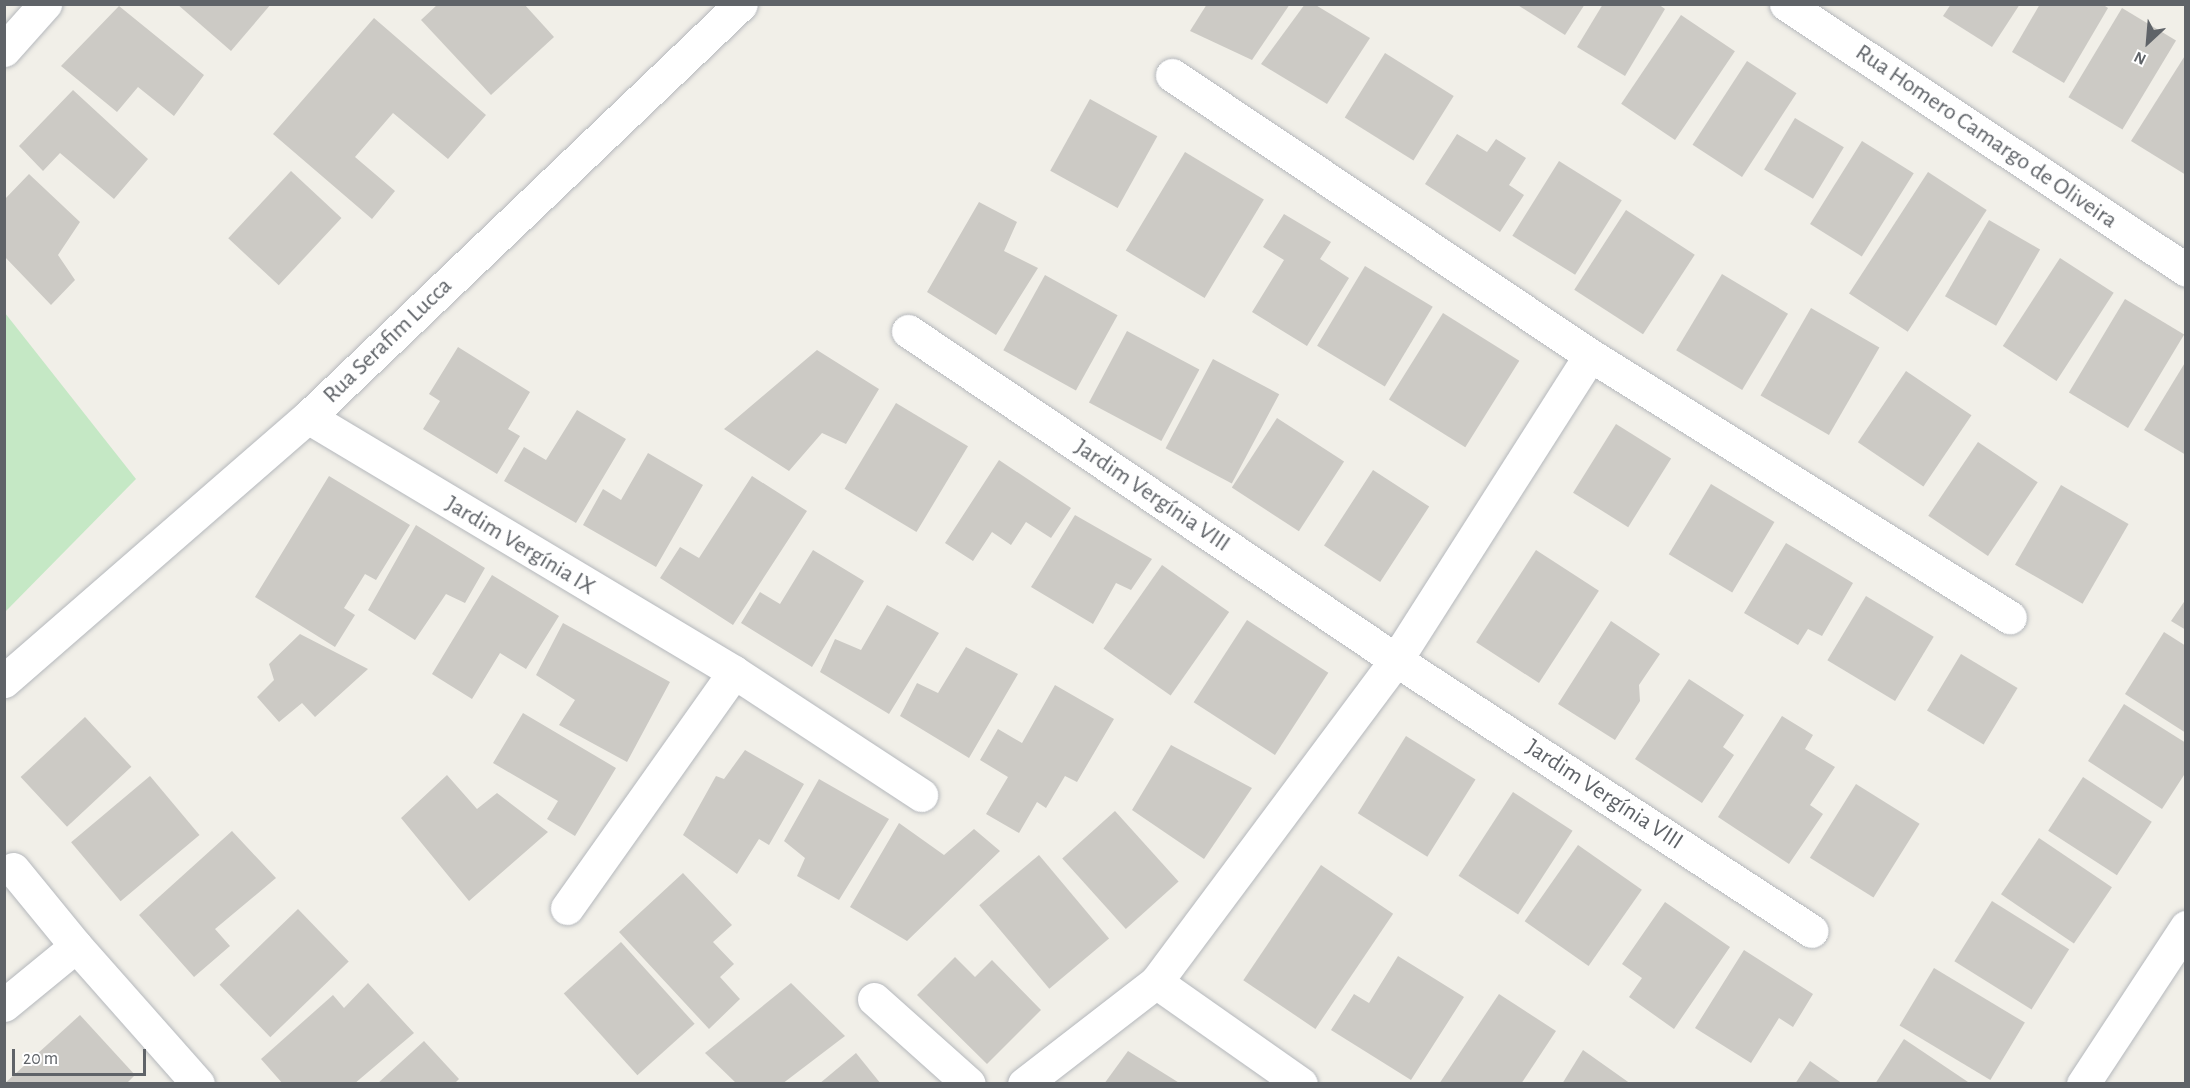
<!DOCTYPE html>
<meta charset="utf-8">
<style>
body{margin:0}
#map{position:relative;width:2190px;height:1088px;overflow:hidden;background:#f1efe8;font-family:"Alegreya Sans",sans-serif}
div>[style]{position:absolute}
.green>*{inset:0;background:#c5e8c5}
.building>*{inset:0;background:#cccac5;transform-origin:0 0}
.roads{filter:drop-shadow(0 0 2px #b5b8bc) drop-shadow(0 0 2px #b5b8bc)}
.street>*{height:33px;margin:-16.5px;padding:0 16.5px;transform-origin:16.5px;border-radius:16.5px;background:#fff}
span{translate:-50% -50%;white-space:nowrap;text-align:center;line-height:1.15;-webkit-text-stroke:4.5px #fff;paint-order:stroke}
.street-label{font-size:24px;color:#5f6368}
.frame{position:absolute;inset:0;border:6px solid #5f6368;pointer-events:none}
.north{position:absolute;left:2118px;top:12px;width:60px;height:60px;-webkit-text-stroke:4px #fff;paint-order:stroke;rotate:206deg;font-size:16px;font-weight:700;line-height:24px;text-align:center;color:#5f6368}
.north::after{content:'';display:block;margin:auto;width:21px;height:27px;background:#5f6368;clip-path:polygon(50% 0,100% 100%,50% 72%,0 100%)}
.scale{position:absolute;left:12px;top:1049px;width:134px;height:27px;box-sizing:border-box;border:3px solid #5f6368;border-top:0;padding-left:8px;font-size:18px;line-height:21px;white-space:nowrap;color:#5f6368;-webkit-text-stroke:4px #fff;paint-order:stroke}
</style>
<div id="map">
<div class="green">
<i style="clip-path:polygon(5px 313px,136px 479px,5px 612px,4px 612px)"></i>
</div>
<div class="building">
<i style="clip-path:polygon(177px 4px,271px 4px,231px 51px)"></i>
<i style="clip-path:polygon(438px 4px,524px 4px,554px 37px,491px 95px,421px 20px)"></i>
<i style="clip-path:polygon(1207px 4px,1290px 4px,1252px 60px,1190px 31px)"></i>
<i style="clip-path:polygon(1305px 4px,1314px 4px,1370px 38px,1327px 104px,1261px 64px)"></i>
<i style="clip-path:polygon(1516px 4px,1585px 4px,1565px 35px)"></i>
<i style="clip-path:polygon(1603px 4px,1658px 4px,1665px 9px,1625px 76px,1577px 47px)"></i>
<i style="clip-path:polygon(1951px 4px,2020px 4px,1992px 47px,1943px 16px)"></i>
<i style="clip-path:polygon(2040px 4px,2102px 4px,2108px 8px,2064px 83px,2012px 52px)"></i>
<i style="clip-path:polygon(119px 6px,204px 75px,174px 116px,138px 87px,117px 112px,61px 66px)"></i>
<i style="left:2122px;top:8px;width:63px;height:104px;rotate:31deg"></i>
<i style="left:1681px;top:15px;width:65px;height:107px;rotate:34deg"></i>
<i style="clip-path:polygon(374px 18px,486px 115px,448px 159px,393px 113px,355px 157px,395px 191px,372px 219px,273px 134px)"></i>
<i style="left:1385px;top:53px;width:81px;height:76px;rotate:32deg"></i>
<i style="clip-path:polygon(2186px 54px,2186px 175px,2131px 141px)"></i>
<i style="left:1747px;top:61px;width:59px;height:100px;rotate:33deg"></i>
<i style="clip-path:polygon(73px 90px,148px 159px,114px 199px,60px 153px,43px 171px,19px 146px)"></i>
<i style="left:1090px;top:99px;width:77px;height:82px;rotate:29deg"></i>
<i style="left:1795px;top:118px;width:57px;height:60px;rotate:31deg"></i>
<i style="clip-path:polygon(1457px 134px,1487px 152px,1496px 139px,1526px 158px,1509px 185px,1524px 195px,1500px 232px,1425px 184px)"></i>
<i style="left:1862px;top:141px;width:61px;height:98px;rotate:32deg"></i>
<i style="left:1185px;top:152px;width:92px;height:115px;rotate:31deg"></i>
<i style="left:1559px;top:161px;width:74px;height:88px;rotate:32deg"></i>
<i style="left:291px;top:171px;width:69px;height:92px;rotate:43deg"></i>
<i style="left:1928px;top:172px;width:70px;height:145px;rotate:33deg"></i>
<i style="clip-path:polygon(29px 174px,80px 222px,58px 255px,75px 280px,51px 305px,4px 256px,4px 200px)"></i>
<i style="clip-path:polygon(979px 202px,1017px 222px,1004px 251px,1038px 268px,996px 335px,927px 292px)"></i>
<i style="left:1626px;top:210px;width:82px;height:95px;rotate:33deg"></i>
<i style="clip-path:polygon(1284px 214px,1331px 242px,1320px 259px,1349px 278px,1307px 346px,1252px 312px,1284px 260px,1263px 247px)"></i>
<i style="left:1989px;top:220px;width:59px;height:88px;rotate:30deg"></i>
<i style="left:2060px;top:258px;width:64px;height:105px;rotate:33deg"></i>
<i style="left:1365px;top:266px;width:79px;height:93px;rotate:31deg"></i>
<i style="left:1722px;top:274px;width:77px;height:89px;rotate:31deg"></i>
<i style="left:1045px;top:275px;width:83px;height:86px;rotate:29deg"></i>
<i style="left:2125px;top:299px;width:69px;height:109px;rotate:31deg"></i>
<i style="left:1811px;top:308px;width:79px;height:101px;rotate:30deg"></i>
<i style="left:1443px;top:313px;width:90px;height:102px;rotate:32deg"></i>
<i style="left:1127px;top:331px;width:82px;height:81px;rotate:28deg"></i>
<i style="clip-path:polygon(458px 347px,530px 392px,508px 429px,520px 436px,497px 474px,423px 429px,440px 401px,429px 394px)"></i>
<i style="clip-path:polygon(817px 350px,879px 389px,846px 444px,822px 433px,789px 471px,724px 429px)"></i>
<i style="left:1213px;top:359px;width:75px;height:101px;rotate:28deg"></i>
<i style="clip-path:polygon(2186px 361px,2186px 455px,2144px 430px)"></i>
<i style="left:1906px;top:371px;width:79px;height:86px;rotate:34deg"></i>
<i style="left:896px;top:403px;width:84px;height:100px;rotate:31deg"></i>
<i style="clip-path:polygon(577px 410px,626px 439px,576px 523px,504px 481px,524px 447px,546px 460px)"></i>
<i style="left:1277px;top:418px;width:80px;height:83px;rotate:33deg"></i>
<i style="left:1616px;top:424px;width:65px;height:81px;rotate:32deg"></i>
<i style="left:1978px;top:442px;width:72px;height:89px;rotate:34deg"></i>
<i style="clip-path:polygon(648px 453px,703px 485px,656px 567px,583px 525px,603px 489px,621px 500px)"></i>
<i style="clip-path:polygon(999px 460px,1071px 508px,1051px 538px,1026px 522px,1011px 545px,992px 532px,973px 561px,945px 543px)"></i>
<i style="left:1373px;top:470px;width:67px;height:90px;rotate:33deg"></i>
<i style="clip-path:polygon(329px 476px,410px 525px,376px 580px,365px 574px,344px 608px,355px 615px,335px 647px,255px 597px)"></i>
<i style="clip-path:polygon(752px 476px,807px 511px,733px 625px,660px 578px,680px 547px,699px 558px)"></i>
<i style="left:1711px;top:484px;width:74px;height:82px;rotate:31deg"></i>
<i style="left:2061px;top:485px;width:78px;height:92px;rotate:30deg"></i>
<i style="clip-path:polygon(1075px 515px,1152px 559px,1131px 590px,1116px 583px,1093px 624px,1031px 587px)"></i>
<i style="clip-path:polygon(416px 525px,485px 568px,465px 603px,446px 594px,415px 640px,368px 610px)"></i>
<i style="clip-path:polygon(1786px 543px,1853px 583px,1822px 636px,1808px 629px,1798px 645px,1744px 613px)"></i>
<i style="clip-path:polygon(813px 550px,864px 581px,812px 667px,741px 623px,760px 592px,780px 604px)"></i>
<i style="left:1536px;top:550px;width:75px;height:110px;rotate:33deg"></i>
<i style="left:1162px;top:565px;width:82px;height:102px;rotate:35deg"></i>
<i style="clip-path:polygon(492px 575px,559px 616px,526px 669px,500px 653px,472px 699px,432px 674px)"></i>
<i style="left:1866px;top:596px;width:79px;height:75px;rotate:31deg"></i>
<i style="clip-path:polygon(2186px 599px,2186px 630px,2171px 621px)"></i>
<i style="clip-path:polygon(887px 605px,939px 633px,889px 714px,820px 672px,835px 639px,861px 650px)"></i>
<i style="left:1247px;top:620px;width:97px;height:98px;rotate:33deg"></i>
<i style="clip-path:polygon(1611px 621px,1660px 654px,1639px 685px,1640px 701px,1615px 740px,1558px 704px)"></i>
<i style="clip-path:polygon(563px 623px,670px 682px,627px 762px,559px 725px,575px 700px,536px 675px)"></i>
<i style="clip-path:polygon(2164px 632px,2186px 646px,2186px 733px,2125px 694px)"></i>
<i style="clip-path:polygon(300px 634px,368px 669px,315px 717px,302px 703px,279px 722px,257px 697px,274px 680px,269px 664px)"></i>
<i style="clip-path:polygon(966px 647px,1018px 674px,969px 758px,900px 716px,917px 683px,938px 693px)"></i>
<i style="left:1961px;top:654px;width:66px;height:66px;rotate:31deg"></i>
<i style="clip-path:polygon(1689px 679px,1744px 715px,1723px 747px,1734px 755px,1702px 803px,1635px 759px)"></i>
<i style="clip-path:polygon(1055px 685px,1114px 719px,1077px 782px,1065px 776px,1046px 808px,1037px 802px,1019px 833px,986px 814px,1008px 777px,980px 760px,998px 729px,1022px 743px)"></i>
<i style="clip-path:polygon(2124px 704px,2186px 743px,2186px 772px,2162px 809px,2088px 761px)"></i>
<i style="clip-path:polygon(523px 713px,616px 768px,575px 836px,547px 819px,558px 801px,493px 763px)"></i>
<i style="clip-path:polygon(1782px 716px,1813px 735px,1805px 749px,1835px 767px,1810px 805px,1823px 814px,1789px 864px,1718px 817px)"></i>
<i style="left:85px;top:717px;width:68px;height:88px;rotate:47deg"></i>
<i style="left:1406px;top:736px;width:82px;height:91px;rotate:32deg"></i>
<i style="clip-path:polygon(1171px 745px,1252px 788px,1204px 859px,1132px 810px)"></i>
<i style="clip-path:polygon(745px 750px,804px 784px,769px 845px,759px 839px,737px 874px,683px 835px,716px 776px,724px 779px)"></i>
<i style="clip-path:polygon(447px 775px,477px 809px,497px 793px,548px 832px,469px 901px,401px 818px)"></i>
<i style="left:150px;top:776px;width:77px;height:103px;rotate:50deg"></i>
<i style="left:2083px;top:777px;width:82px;height:64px;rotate:33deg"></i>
<i style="clip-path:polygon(819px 779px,889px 819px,839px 900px,797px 876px,805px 858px,784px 841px)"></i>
<i style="left:1856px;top:784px;width:75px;height:87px;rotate:32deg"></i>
<i style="left:1513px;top:792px;width:71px;height:100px;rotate:33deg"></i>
<i style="left:1115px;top:811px;width:95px;height:71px;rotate:48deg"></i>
<i style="clip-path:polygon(899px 823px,944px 855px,974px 829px,1000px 851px,907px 941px,850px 907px)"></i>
<i style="clip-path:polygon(232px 831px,276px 878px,215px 929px,230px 946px,194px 977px,139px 915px)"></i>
<i style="left:2039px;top:838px;width:88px;height:68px;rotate:34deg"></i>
<i style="left:1578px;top:845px;width:78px;height:93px;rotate:35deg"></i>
<i style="left:1039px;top:855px;width:109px;height:78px;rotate:50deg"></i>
<i style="left:1321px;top:865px;width:87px;height:139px;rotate:34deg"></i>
<i style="clip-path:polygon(683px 873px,732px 925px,713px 942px,734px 964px,720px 977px,740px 999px,709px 1029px,619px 932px)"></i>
<i style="left:1992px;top:901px;width:91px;height:71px;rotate:32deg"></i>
<i style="clip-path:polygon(1665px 902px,1730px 947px,1674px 1029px,1629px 997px,1642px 978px,1622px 964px)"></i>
<i style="left:298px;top:909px;width:73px;height:109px;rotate:46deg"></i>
<i style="left:621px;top:942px;width:110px;height:77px;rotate:48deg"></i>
<i style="clip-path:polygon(1744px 950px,1813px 994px,1793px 1027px,1779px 1018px,1751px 1063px,1695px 1028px)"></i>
<i style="clip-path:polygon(1398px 956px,1464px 997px,1411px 1080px,1331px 1030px,1354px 994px,1369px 1003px)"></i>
<i style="clip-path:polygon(955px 957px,975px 977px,992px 960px,1041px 1010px,987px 1064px,917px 995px)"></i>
<i style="left:1934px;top:968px;width:106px;height:67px;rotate:31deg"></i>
<i style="clip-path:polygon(368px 983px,414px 1033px,354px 1084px,283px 1084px,261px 1059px,333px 995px,344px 1008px)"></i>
<i style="clip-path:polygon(791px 983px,845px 1036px,782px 1084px,737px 1084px,705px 1053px)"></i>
<i style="clip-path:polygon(1499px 994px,1556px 1031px,1521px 1084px,1439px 1084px)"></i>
<i style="clip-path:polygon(80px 1015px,135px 1075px,126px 1084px,4px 1084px)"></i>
<i style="clip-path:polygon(1904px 1039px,1971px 1084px,1875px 1084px)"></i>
<i style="clip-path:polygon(424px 1041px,459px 1079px,454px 1084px,377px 1084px)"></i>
<i style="clip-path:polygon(1583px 1050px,1631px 1084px,1562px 1084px)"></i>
<i style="clip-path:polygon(1128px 1051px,1181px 1084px,1104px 1084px)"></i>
<i style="clip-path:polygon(856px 1053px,881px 1084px,819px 1084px)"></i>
<i style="clip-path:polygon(1810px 1061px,1843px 1084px,1795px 1084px)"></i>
</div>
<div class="roads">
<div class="street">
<i style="left:1786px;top:4px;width:480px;rotate:33.6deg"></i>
<i style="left:4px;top:50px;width:62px;rotate:-48.3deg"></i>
<i style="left:1172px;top:75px;width:503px;rotate:33.82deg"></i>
<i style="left:1590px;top:355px;width:495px;rotate:32deg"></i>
<i style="left:908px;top:331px;width:589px;rotate:33.99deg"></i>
<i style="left:1396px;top:660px;width:496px;rotate:33.1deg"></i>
<i style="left:308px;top:417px;width:496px;rotate:30.9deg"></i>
<i style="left:734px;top:672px;width:224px;rotate:33.3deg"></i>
<i style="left:4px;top:681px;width:403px;rotate:-41deg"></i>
<i style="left:308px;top:417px;width:598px;rotate:-43.65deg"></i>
<i style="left:13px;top:869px;width:99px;rotate:50.7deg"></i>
<i style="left:567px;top:908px;width:289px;rotate:-54.7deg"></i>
<i style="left:1156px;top:982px;width:177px;rotate:35.1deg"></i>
<i style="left:874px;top:999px;width:127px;rotate:41.8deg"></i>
<i style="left:4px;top:1005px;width:93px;rotate:-39.3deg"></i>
<i style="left:76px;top:946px;width:184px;rotate:48.5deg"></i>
<i style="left:1024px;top:1084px;width:167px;rotate:-37.7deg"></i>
<i style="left:1156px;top:982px;width:402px;rotate:-53.3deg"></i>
<i style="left:1396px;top:660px;width:361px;rotate:-57.5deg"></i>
<i style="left:2083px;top:1084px;width:188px;rotate:-56.7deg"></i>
</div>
</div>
<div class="street-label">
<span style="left:1986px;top:137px;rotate:34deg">Rua Homero Camargo de Oliveira</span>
<span style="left:388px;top:341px;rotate:-44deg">Rua Serafim Lucca</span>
<span style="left:1152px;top:496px;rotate:34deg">Jardim Vergínia VIII</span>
<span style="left:520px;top:546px;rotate:31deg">Jardim Vergínia IX</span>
<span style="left:1604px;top:795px;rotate:33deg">Jardim Vergínia VIII</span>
</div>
<div class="frame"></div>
<div class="north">N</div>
<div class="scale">20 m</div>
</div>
